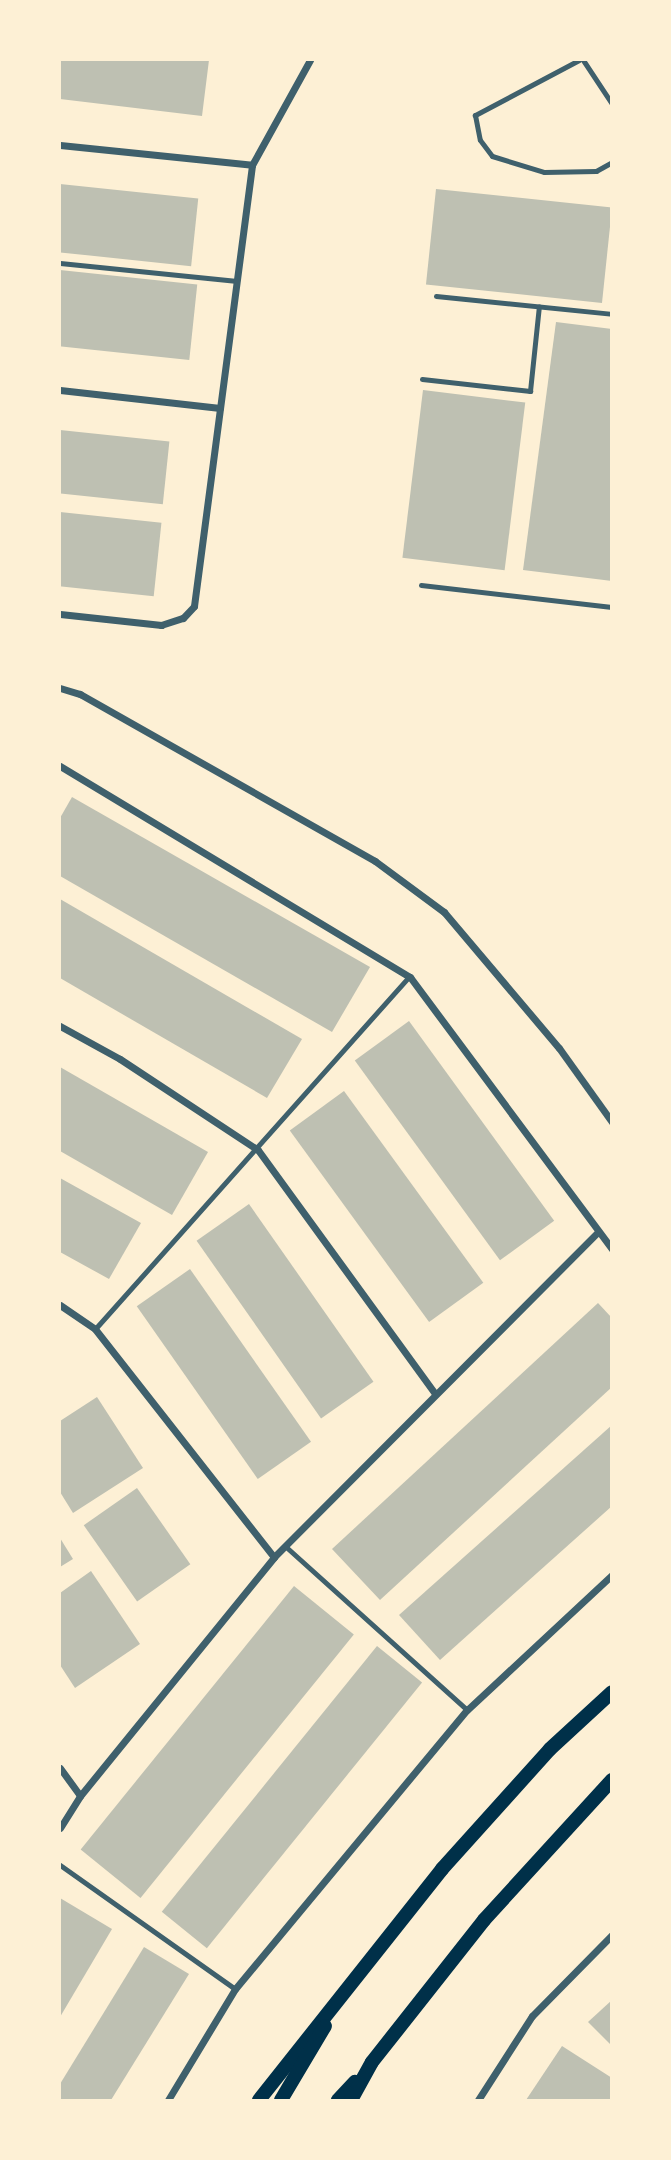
<!DOCTYPE html>
<style>
body{margin:0}
#map{position:relative;width:671px;height:2160px;overflow:hidden;background:#fdf0d5;font-family:"Open Sans",sans-serif}
div>[style]{position:absolute}
.building>*{inset:0;background:#bec0b2;transform-origin:0 0}
.service>*{height:5px;margin:-2.5px;padding:0 2.5px;transform-origin:2.5px;border-radius:2.5px;background:#3f606c}
.minor>*{height:7px;margin:-3.5px;padding:0 3.5px;transform-origin:3.5px;border-radius:3.5px;background:#3f606c}
.secondary>*{height:14px;margin:-7px;padding:0 7px;transform-origin:7px;border-radius:7px;background:#003049}
span{translate:-50% -50%;white-space:nowrap;text-align:center;line-height:1.15;-webkit-text-stroke:5px #fdf0d5;paint-order:stroke}
.frame{position:absolute;inset:0;border:61px solid #fdf0d5;pointer-events:none}
</style>
<div id="map">
<div class="building">
<i style="clip-path:polygon(60px 60px,209px 60px,202px 116px,60px 99px)"></i>
<i style="left:60px;top:184px;width:139px;height:68px;rotate:6deg"></i>
<i style="left:436px;top:189px;width:177px;height:96px;rotate:6deg"></i>
<i style="left:60px;top:270px;width:138px;height:76px;rotate:6deg"></i>
<i style="clip-path:polygon(556px 322px,612px 329px,612px 581px,523px 570px)"></i>
<i style="left:423px;top:390px;width:103px;height:169px;rotate:7deg"></i>
<i style="left:60px;top:430px;width:110px;height:63px;rotate:6deg"></i>
<i style="left:60px;top:512px;width:102px;height:74px;rotate:6deg"></i>
<i style="clip-path:polygon(72px 797px,370px 967px,332px 1032px,60px 876px,60px 818px)"></i>
<i style="clip-path:polygon(60px 899px,302px 1039px,267px 1098px,60px 978px)"></i>
<i style="left:409px;top:1021px;width:247px;height:67px;rotate:54deg"></i>
<i style="clip-path:polygon(60px 1067px,208px 1152px,172px 1215px,60px 1151px)"></i>
<i style="left:344px;top:1091px;width:237px;height:67px;rotate:54deg"></i>
<i style="clip-path:polygon(60px 1178px,141px 1223px,109px 1279px,60px 1252px)"></i>
<i style="left:249px;top:1204px;width:217px;height:64px;rotate:55deg"></i>
<i style="left:190px;top:1269px;width:211px;height:65px;rotate:55deg"></i>
<i style="clip-path:polygon(598px 1303px,612px 1318px,612px 1387px,380px 1600px,332px 1549px)"></i>
<i style="clip-path:polygon(97px 1397px,143px 1468px,73px 1513px,60px 1492px,60px 1421px)"></i>
<i style="clip-path:polygon(612px 1425px,612px 1506px,440px 1660px,399px 1615px)"></i>
<i style="left:137px;top:1488px;width:93px;height:65px;rotate:55deg"></i>
<i style="clip-path:polygon(60px 1538px,73px 1559px,60px 1567px)"></i>
<i style="clip-path:polygon(91px 1571px,140px 1644px,75px 1688px,60px 1665px,60px 1593px)"></i>
<i style="left:294px;top:1586px;width:77px;height:339px;rotate:39deg"></i>
<i style="left:377px;top:1646px;width:58px;height:342px;rotate:39deg"></i>
<i style="clip-path:polygon(60px 1898px,112px 1929px,60px 2017px)"></i>
<i style="clip-path:polygon(144px 1947px,189px 1974px,111px 2100px,60px 2100px,60px 2084px)"></i>
<i style="clip-path:polygon(612px 2000px,612px 2046px,588px 2022px)"></i>
<i style="clip-path:polygon(562px 2046px,612px 2078px,612px 2100px,526px 2100px)"></i>
</div>
<div class="service">
<i style="left:579px;top:60px;width:118px;rotate:152.1deg"></i>
<i style="left:475px;top:115px;width:25px;rotate:79deg"></i>
<i style="left:480px;top:140px;width:20px;rotate:53deg"></i>
<i style="left:492px;top:156px;width:54px;rotate:17.1deg"></i>
<i style="left:544px;top:172px;width:52px;rotate:-1.1deg"></i>
<i style="left:596px;top:171px;width:18px;rotate:-29deg"></i>
<i style="left:583px;top:60px;width:53px;rotate:56.6deg"></i>
<i style="left:60px;top:263px;width:178px;rotate:5.8deg"></i>
<i style="left:436px;top:296px;width:177px;rotate:5.8deg"></i>
<i style="left:422px;top:379px;width:109px;rotate:6.3deg"></i>
<i style="left:530px;top:391px;width:85px;rotate:-84deg"></i>
<i style="left:421px;top:585px;width:192px;rotate:6.6deg"></i>
<i style="left:95px;top:1329px;width:472px;rotate:-48.3deg"></i>
<i style="left:285px;top:1546px;width:245px;rotate:42deg"></i>
<i style="left:60px;top:1865px;width:214px;rotate:35.3deg"></i>
</div>
<div class="minor">
<i style="left:60px;top:145px;width:193px;rotate:5.9deg"></i>
<i style="left:60px;top:390px;width:161px;rotate:6.4deg"></i>
<i style="left:60px;top:614px;width:102px;rotate:6.2deg"></i>
<i style="left:161px;top:625px;width:23px;rotate:-18deg"></i>
<i style="left:183px;top:618px;width:16px;rotate:-47deg"></i>
<i style="left:194px;top:606px;width:445px;rotate:-82.5deg"></i>
<i style="left:252px;top:165px;width:120px;rotate:-61.1deg"></i>
<i style="left:60px;top:688px;width:21px;rotate:17deg"></i>
<i style="left:80px;top:694px;width:339px;rotate:29.5deg"></i>
<i style="left:375px;top:861px;width:86px;rotate:36.5deg"></i>
<i style="left:444px;top:912px;width:178px;rotate:49.8deg"></i>
<i style="left:559px;top:1048px;width:91px;rotate:54.4deg"></i>
<i style="left:60px;top:766px;width:409px;rotate:31.1deg"></i>
<i style="left:410px;top:977px;width:339px;rotate:53.4deg"></i>
<i style="left:60px;top:1026px;width:68px;rotate:28.8deg"></i>
<i style="left:120px;top:1059px;width:165px;rotate:33.4deg"></i>
<i style="left:258px;top:1150px;width:301px;rotate:54deg"></i>
<i style="left:60px;top:1305px;width:42px;rotate:34.4deg"></i>
<i style="left:95px;top:1329px;width:290px;rotate:51.9deg"></i>
<i style="left:60px;top:1768px;width:34px;rotate:54deg"></i>
<i style="left:60px;top:1828px;width:38px;rotate:-58deg"></i>
<i style="left:80px;top:1796px;width:308px;rotate:-50.9deg"></i>
<i style="left:274px;top:1557px;width:459px;rotate:-45.1deg"></i>
<i style="left:168px;top:2100px;width:130px;rotate:-58.9deg"></i>
<i style="left:235px;top:1989px;width:363px;rotate:-50.3deg"></i>
<i style="left:467px;top:1710px;width:198px;rotate:-43deg"></i>
<i style="left:478px;top:2100px;width:100px;rotate:-57.3deg"></i>
<i style="left:532px;top:2016px;width:114px;rotate:-45.4deg"></i>
</div>
<div class="secondary">
<i style="left:259px;top:2100px;width:295px;rotate:-51.6deg"></i>
<i style="left:442px;top:1869px;width:161px;rotate:-48deg"></i>
<i style="left:550px;top:1749px;width:84px;rotate:-42.6deg"></i>
<i style="left:281px;top:2100px;width:86px;rotate:-59.3deg"></i>
<i style="left:338px;top:2100px;width:25px;rotate:-47deg"></i>
<i style="left:351px;top:2100px;width:43px;rotate:-61.1deg"></i>
<i style="left:372px;top:2062px;width:181px;rotate:-51.7deg"></i>
<i style="left:484px;top:1920px;width:190px;rotate:-47.6deg"></i>
</div>
<div class="frame"></div>
</div>
